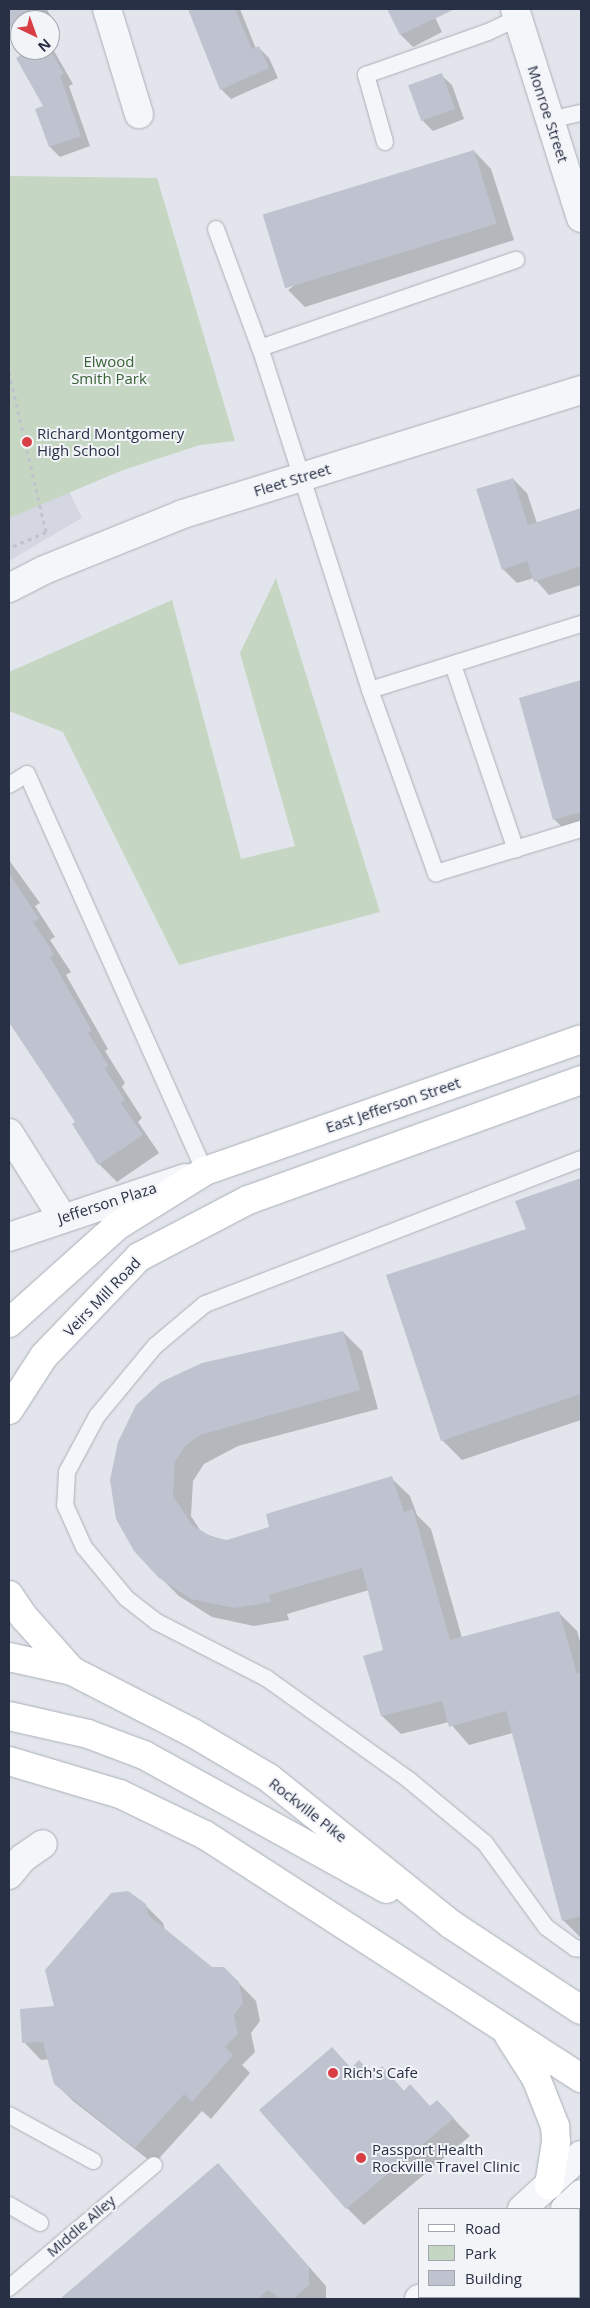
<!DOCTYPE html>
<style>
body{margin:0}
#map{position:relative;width:590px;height:2308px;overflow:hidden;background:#e2e5eb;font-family:"Open Sans",sans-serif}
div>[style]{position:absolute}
.built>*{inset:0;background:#d4d7e1}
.green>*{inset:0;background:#c5d6c2}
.shadow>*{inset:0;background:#0003}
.building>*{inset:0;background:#bfc3cf;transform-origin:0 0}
.path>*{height:3px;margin-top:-1.5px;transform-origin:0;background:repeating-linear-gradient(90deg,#c0c3ca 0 4px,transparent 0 8px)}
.roads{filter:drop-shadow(0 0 1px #aaafb9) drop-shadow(0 0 1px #aaafb9)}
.service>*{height:16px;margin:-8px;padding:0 8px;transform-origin:8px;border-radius:8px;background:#f5f6f9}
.minor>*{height:28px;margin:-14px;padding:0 14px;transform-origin:14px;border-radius:14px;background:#f5f6f9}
.tertiary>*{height:28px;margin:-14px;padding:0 14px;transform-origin:14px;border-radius:14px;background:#f5f6f9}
.primary>*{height:28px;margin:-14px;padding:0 14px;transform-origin:14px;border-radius:14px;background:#fff}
.dots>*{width:14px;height:14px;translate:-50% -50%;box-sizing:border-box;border:2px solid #f2f4f8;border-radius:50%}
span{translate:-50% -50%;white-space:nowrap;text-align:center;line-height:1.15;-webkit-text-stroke:4px #f2f4f8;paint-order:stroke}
.street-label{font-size:15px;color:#283045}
.park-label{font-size:15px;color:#386234}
.poi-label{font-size:15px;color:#283045}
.left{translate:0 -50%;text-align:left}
.frame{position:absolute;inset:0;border:10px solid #283045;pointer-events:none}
.legend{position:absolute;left:418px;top:2208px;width:162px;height:90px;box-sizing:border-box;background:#f2f4f8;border:1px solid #a1a6b0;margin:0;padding:6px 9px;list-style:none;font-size:15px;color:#283045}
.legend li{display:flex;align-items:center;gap:10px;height:25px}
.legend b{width:25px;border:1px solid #a1a6b0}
.north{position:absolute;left:10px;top:10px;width:50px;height:50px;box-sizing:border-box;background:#f2f4f8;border:1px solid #a1a6b0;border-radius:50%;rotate:138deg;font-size:14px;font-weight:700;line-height:20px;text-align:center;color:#283045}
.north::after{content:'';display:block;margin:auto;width:18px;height:22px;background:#d93e44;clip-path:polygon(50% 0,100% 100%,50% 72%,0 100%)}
</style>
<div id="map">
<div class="built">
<i style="clip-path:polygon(9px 366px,82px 518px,9px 561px)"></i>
</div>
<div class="green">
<i style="clip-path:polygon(9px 176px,157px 178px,235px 441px,200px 445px,123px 470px,9px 518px)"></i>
<i style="clip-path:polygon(276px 578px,380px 912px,179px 965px,63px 732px,9px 711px,9px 672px,172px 600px,241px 859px,295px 846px,240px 653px)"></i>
</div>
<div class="shadow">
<i style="clip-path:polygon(9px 9px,47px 9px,54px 24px,50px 26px,50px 20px,20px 20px,20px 45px,9px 21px)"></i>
<i style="clip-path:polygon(190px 9px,240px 9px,256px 49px,259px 48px,269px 58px,278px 78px,231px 99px,221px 89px)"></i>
<i style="clip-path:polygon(388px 9px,431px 9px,442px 32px,413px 47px,401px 35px)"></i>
<i style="clip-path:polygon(50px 44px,73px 84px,69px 86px,90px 146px,60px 157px,50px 147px,37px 109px,45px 107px,22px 50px,50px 50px)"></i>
<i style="clip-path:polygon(441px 75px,452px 85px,464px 119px,433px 131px,423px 121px)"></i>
<i style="clip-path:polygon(474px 151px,491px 169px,514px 240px,305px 307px,288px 290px)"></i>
<i style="clip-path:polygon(513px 479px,527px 493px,537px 523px,581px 509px,581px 585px,549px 595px,534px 578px,517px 583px,503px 569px)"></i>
<i style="clip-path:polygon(581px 681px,581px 834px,572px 837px,554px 819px,520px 698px)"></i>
<i style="clip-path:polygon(9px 860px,40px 903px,35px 906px,55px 937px,50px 940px,71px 972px,66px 975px,108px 1049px,105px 1051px,125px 1083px,122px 1087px,142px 1118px,138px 1122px,159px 1153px,117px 1182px,99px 1164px,73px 1125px,77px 1122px,9px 1022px)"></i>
<i style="clip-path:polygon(581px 1179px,581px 1420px,462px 1460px,442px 1440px,527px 1229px,517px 1202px)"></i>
<i style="clip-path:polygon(343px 1332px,362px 1351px,378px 1409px,238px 1446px,204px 1464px,193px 1481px,191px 1516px,202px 1533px,227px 1541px,270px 1528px,391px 1478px,410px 1496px,417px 1515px,431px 1529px,462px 1638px,558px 1612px,577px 1631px,581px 1645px,581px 1938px,563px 1920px,513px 1733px,469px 1745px,449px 1722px,401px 1734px,382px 1716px,384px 1651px,369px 1590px,287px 1614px,289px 1620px,254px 1626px,212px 1617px,179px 1596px,160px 1577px,112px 1480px)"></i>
<i style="clip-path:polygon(145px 1905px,163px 1923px,165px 1930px,212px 1968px,224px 1968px,256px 2001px,260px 2021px,251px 2033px,255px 2052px,242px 2065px,250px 2073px,211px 2119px,202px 2111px,154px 2164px,73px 2101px,55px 2083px,49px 2059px,41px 2060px,24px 2042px)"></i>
<i style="clip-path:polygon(332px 2049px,352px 2069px,374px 2076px,382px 2067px,405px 2092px,431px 2107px,437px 2101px,470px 2136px,364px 2225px,347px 2208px)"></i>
<i style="clip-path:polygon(218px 2164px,326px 2286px,326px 2299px,76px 2299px,70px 2292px)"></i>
</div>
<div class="building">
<i style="clip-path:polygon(9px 9px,27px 9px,33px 20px,20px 20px,20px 48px,9px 24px)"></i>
<i style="clip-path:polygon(188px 9px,235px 9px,252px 49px,259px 46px,269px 68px,220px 90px)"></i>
<i style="clip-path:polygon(387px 9px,455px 9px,400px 35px)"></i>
<i style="clip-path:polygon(21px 50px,50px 50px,64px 74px,60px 76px,81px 136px,49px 147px,35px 109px,43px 106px,16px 58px,23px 54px)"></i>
<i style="left:442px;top:73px;width:38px;height:36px;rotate:70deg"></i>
<i style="left:474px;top:150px;width:77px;height:221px;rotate:73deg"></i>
<i style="clip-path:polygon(513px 478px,528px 525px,581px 508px,581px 566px,534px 582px,527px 561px,502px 570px,476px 489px)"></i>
<i style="clip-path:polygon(581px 680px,581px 812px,553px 820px,519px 698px)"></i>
<i style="clip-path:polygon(9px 873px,39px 919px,33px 922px,54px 954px,50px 957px,92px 1031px,88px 1033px,108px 1065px,105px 1069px,125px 1100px,121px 1103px,143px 1135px,98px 1165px,72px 1124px,75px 1122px,9px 1022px)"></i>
<i style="clip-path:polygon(581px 1178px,581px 1394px,441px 1441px,386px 1275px,526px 1229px,515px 1201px)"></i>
<i style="clip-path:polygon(343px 1331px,360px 1390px,200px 1435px,185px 1446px,175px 1462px,173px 1496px,192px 1525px,212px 1537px,227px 1540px,269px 1527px,266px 1514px,392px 1476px,404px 1512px,413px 1509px,450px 1640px,559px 1611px,577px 1674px,581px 1673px,581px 1916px,562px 1921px,506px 1711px,449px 1727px,442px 1701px,381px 1716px,363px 1656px,383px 1650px,362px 1568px,269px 1595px,271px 1602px,234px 1608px,191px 1599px,159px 1578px,134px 1551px,116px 1519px,110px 1480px,118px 1442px,136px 1405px,161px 1382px,202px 1363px)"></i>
<i style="clip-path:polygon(128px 1891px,146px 1904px,148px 1915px,212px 1967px,224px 1967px,239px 1982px,243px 2003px,234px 2015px,238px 2034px,225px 2047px,233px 2055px,192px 2102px,184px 2094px,135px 2148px,54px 2084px,43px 2042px,22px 2043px,20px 2009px,54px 2006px,45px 1970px,111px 1893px)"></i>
<i style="clip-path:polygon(332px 2047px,351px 2068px,359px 2060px,373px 2075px,382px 2066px,404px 2091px,410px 2084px,430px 2106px,437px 2100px,454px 2118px,346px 2209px,259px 2110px)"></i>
<i style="clip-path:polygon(218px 2163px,309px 2267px,309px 2285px,293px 2299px,278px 2297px,268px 2290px,258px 2299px,60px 2299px)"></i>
</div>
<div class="path">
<i style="left:9px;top:372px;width:164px;rotate:77deg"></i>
<i style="left:46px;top:532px;width:40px;rotate:156.6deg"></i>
</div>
<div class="roads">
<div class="service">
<i style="left:550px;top:120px;width:32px;rotate:-13deg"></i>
<i style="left:385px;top:142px;width:70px;rotate:-105.8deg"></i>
<i style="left:366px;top:75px;width:129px;rotate:-19.4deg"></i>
<i style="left:488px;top:32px;width:33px;rotate:-25deg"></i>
<i style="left:216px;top:229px;width:127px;rotate:69.7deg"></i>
<i style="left:581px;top:624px;width:221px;rotate:162.6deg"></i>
<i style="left:370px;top:690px;width:195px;rotate:70.2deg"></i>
<i style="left:436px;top:873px;width:152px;rotate:-16.9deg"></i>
<i style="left:453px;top:665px;width:195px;rotate:71.2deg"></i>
<i style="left:370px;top:690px;width:359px;rotate:-107.8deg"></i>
<i style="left:260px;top:348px;width:271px;rotate:-19deg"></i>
<i style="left:9px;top:785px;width:21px;rotate:-31deg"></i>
<i style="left:27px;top:774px;width:435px;rotate:65.9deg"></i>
<i style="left:581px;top:1159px;width:403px;rotate:158.9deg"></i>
<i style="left:205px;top:1304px;width:65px;rotate:140deg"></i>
<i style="left:155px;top:1346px;width:91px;rotate:129.6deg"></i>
<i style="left:97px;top:1416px;width:64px;rotate:118.2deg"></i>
<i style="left:67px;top:1472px;width:33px;rotate:93deg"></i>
<i style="left:65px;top:1505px;width:46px;rotate:65.7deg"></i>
<i style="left:84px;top:1547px;width:66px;rotate:50.5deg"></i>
<i style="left:126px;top:1598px;width:39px;rotate:38deg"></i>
<i style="left:157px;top:1622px;width:123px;rotate:27.2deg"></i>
<i style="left:266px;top:1678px;width:176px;rotate:35.5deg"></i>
<i style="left:409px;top:1780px;width:99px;rotate:39.7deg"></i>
<i style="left:485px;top:1843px;width:104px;rotate:54deg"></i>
<i style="left:546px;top:1927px;width:36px;rotate:36deg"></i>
<i style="left:575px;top:1948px;width:6px;rotate:9deg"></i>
<i style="left:9px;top:2115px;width:96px;rotate:28.7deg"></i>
<i style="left:9px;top:2205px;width:36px;rotate:30deg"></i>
<i style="left:579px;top:2271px;width:2px;rotate:-27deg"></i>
<i style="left:9px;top:2288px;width:190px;rotate:-40.3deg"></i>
<i style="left:452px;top:2297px;width:2px;rotate:63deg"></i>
<i style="left:541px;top:2299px;width:3px;rotate:-45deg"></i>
</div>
<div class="minor">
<i style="left:107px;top:9px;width:110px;rotate:73.1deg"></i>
<i style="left:9px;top:1133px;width:99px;rotate:57.8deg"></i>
<i style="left:9px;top:1237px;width:186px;rotate:-18.5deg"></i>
<i style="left:9px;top:1875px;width:22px;rotate:-51deg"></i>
<i style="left:23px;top:1858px;width:24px;rotate:-35deg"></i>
<i style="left:522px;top:2209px;width:80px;rotate:-42.5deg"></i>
<i style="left:565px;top:2209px;width:22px;rotate:-43deg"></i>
<i style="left:419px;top:2299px;width:5px;rotate:-22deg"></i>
</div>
<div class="tertiary">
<i style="left:515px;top:9px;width:219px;rotate:72.5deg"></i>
<i style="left:9px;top:588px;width:39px;rotate:-27deg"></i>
<i style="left:44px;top:570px;width:150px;rotate:-21.9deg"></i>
<i style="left:183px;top:514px;width:417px;rotate:-17.3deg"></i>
</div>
<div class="primary">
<i style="left:9px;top:1323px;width:145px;rotate:-41.9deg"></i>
<i style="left:117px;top:1226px;width:104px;rotate:-32deg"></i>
<i style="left:205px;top:1171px;width:398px;rotate:-19.3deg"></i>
<i style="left:9px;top:1410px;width:64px;rotate:-57.1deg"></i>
<i style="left:44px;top:1356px;width:137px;rotate:-46.2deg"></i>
<i style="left:139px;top:1257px;width:123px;rotate:-27.6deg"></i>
<i style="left:248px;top:1200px;width:354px;rotate:-19.8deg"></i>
<i style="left:9px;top:1595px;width:27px;rotate:56deg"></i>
<i style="left:24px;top:1617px;width:72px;rotate:48.4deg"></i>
<i style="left:9px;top:1657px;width:65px;rotate:12.5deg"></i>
<i style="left:72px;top:1671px;width:136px;rotate:27.1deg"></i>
<i style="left:193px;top:1733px;width:88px;rotate:30.6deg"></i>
<i style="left:269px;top:1778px;width:235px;rotate:38.8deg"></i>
<i style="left:452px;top:1925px;width:154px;rotate:33.4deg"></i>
<i style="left:9px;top:1716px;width:81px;rotate:12.8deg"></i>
<i style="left:88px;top:1734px;width:60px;rotate:20.6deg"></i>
<i style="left:144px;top:1755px;width:277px;rotate:28.9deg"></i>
<i style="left:9px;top:1761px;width:116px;rotate:16.6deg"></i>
<i style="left:120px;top:1794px;width:94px;rotate:25.8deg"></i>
<i style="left:205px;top:1835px;width:448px;rotate:32.9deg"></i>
<i style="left:509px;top:2036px;width:50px;rotate:57.3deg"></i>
<i style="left:536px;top:2078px;width:52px;rotate:68.4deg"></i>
<i style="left:555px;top:2126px;width:16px;rotate:86deg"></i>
<i style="left:556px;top:2142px;width:44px;rotate:99.2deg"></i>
</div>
</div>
<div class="dots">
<i style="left:27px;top:442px;background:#d93e44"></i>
<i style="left:333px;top:2073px;background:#d93e44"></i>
<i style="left:361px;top:2158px;background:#d93e44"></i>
</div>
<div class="street-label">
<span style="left:548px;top:114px;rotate:72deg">Monroe Street</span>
<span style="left:292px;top:480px;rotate:-17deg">Fleet Street</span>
<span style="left:393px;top:1105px;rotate:-19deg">East Jefferson Street</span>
<span style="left:107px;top:1203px;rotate:-18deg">Jefferson Plaza</span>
<span style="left:102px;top:1297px;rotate:-46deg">Veirs Mill Road</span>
<span style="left:308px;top:1810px;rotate:38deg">Rockville Pike</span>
<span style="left:81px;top:2226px;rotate:-41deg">Middle Alley</span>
</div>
<div class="park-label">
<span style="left:109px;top:370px">Elwood<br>Smith Park</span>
</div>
<div class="poi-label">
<span class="left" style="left:37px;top:442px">Richard Montgomery<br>High School</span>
<span class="left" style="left:343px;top:2073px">Rich's Cafe</span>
<span class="left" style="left:372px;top:2158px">Passport Health<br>Rockville Travel Clinic</span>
</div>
<div class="frame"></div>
<ul class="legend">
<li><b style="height:6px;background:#fff"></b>Road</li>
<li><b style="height:14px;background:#c5d6c2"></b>Park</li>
<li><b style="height:14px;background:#bfc3cf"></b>Building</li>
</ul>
<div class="north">N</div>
</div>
